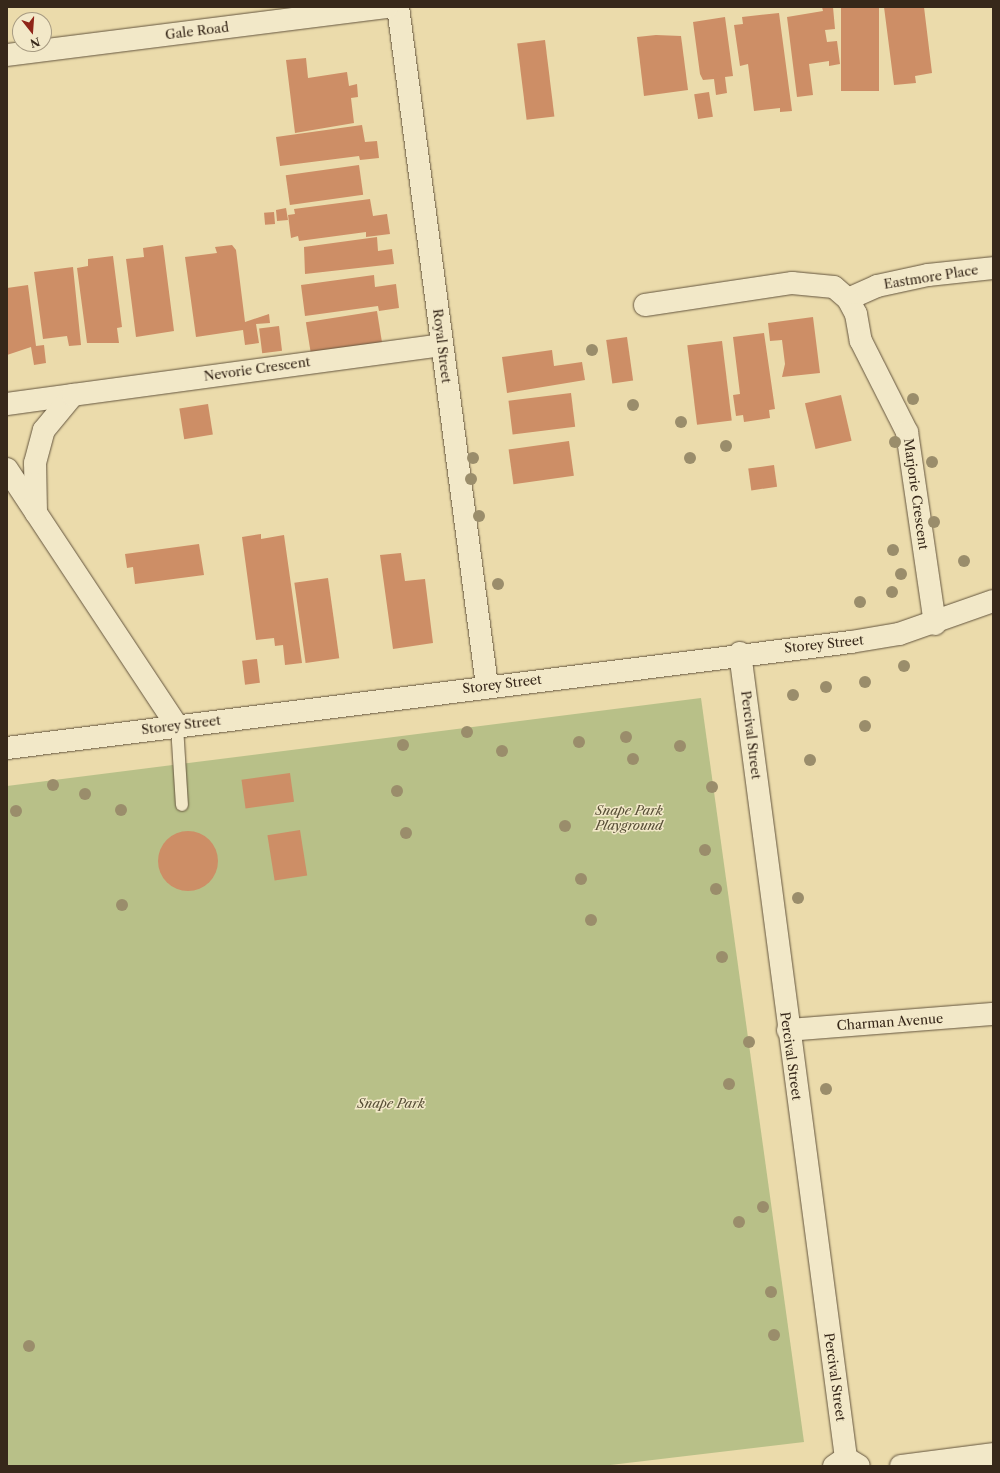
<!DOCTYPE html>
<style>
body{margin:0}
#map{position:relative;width:1000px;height:1473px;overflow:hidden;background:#ebdbab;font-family:"Libre Caslon Text",serif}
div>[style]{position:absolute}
.green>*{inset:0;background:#b8c088}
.building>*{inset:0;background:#cd8e66;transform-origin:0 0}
.round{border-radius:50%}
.roads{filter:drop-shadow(0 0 1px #64553e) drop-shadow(0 0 1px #64553e)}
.lane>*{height:12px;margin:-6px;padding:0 6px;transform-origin:6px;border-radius:6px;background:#f2e8c8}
.street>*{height:22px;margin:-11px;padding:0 11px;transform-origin:11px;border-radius:11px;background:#f2e8c8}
.secondary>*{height:22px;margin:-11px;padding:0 11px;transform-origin:11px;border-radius:11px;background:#f2e8c8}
.trees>*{width:12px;height:12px;margin:-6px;border-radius:50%;background:#9a8d6b}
span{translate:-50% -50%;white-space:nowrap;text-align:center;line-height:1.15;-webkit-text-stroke:3px #f2e8c8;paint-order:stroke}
.street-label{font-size:13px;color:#37281a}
.park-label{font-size:13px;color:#574e36;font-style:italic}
.frame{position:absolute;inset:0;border:8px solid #37281a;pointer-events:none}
.north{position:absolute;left:12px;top:12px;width:40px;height:40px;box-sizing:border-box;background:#f2e8c8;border:1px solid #a79b82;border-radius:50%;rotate:163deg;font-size:11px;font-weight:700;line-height:16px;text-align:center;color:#37281a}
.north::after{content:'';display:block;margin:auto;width:14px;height:18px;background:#8f2418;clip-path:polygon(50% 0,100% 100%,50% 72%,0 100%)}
</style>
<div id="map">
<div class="green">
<i style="clip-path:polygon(701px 698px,804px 1442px,602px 1466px,7px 1466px,7px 786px)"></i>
</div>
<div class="building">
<i style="clip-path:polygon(822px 7px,833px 7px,835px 29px,825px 30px,827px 42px,837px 41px,840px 64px,829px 66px,829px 61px,809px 64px,813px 95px,797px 97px,787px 17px,823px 11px)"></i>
<i style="left:841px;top:7px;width:38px;height:84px"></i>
<i style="clip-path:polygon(884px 7px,924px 7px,932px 73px,915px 76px,916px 83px,894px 85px)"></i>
<i style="clip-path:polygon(779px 13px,792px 111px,780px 112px,780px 108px,754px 111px,748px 64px,740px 66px,734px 25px,743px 24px,742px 17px)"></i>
<i style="clip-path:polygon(725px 17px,733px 76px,725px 77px,727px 93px,716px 95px,714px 79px,703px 80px,700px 74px,693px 22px)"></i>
<i style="clip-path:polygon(656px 35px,681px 36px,688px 90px,644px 96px,637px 37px)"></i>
<i style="left:545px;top:40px;width:77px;height:28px;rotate:83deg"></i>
<i style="clip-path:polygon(306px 58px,308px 78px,347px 72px,349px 86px,357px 84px,358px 97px,351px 98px,354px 123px,295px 133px,286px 60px)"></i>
<i style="left:709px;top:92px;width:25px;height:15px;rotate:81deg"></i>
<i style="clip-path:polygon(362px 125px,365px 142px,377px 141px,379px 158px,360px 160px,359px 156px,280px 166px,276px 137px)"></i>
<i style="left:359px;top:165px;width:30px;height:74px;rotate:82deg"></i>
<i style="clip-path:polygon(370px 199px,373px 216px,387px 214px,390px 234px,366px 237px,366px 232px,299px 241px,298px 236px,291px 238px,288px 215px,295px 214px,294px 209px)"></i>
<i style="clip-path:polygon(286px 208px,288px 220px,277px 221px,276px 210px)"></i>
<i style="left:274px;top:212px;width:12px;height:10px;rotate:85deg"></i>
<i style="clip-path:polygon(377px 237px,378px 251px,392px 249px,394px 264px,305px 274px,304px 247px)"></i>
<i style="clip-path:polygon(163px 245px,174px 331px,136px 337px,126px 259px,144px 257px,143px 248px)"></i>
<i style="clip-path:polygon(232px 245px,236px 250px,245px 322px,269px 314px,270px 323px,256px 324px,259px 343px,245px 345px,243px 330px,196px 337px,185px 257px,217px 253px,215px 247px)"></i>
<i style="clip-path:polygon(113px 256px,122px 327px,117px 328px,119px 343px,87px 343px,77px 268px,88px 266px,88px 259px)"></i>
<i style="clip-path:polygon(73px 267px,81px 345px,69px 346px,67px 336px,43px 339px,34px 272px)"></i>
<i style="clip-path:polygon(374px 275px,375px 287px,396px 284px,399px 308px,379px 311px,378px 306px,305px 316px,301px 285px)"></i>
<i style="clip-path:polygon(28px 285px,36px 346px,44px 345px,46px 363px,34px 365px,31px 347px,7px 355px,7px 288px)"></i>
<i style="left:377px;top:311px;width:32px;height:72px;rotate:81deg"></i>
<i style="clip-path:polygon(813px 317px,820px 373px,782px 377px,785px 364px,782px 340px,770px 341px,768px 323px)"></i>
<i style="left:279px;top:326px;width:25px;height:20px;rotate:83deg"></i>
<i style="clip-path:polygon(764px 333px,775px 409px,769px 410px,770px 418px,744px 422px,743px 415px,736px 416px,733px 395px,740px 394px,733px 337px)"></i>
<i style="left:627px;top:337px;width:44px;height:21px;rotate:82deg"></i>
<i style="left:722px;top:341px;width:80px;height:35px;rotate:83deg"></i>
<i style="clip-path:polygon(552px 350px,554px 366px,582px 362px,585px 380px,507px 393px,502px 357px)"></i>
<i style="left:571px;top:393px;width:34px;height:63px;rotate:83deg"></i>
<i style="left:841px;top:395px;width:47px;height:37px;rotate:77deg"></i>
<i style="left:208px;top:404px;width:31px;height:29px;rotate:81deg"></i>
<i style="left:569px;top:441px;width:35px;height:61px;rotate:82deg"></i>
<i style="left:774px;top:465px;width:22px;height:26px;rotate:82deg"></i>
<i style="clip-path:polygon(261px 534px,261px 539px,284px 535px,302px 663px,285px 665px,283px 645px,275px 646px,274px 638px,256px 640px,242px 537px)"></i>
<i style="clip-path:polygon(199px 544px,204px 575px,135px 584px,133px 567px,127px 568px,125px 554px)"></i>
<i style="clip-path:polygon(401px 553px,405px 581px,425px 579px,433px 643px,393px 649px,380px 555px)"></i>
<i style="left:328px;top:578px;width:81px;height:34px;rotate:82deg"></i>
<i style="left:257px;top:659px;width:24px;height:15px;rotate:83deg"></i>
<i style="left:290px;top:773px;width:29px;height:49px;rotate:82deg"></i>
<i style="left:300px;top:830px;width:46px;height:33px;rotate:81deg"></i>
<i class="round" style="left:158px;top:831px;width:60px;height:60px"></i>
</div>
<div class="roads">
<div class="lane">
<i style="left:177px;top:726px;width:79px;rotate:86.4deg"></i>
</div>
<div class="street">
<i style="left:398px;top:7px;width:685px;rotate:82.53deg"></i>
<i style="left:7px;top:55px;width:383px;rotate:-7.2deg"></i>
<i style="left:848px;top:299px;width:32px;rotate:-24deg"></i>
<i style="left:877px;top:286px;width:52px;rotate:-12.2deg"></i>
<i style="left:928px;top:275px;width:65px;rotate:-6.1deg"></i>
<i style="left:645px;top:305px;width:149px;rotate:-8.5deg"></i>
<i style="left:792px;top:283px;width:42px;rotate:5.4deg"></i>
<i style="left:834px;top:287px;width:18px;rotate:41deg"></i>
<i style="left:848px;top:299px;width:17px;rotate:62deg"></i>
<i style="left:856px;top:314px;width:27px;rotate:80deg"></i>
<i style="left:861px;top:341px;width:102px;rotate:63.2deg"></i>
<i style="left:907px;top:432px;width:194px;rotate:81.7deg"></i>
<i style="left:7px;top:404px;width:67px;rotate:-7.8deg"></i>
<i style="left:7px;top:469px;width:308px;rotate:56.5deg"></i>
<i style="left:36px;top:513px;width:50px;rotate:-91.1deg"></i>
<i style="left:35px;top:463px;width:34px;rotate:-75deg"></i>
<i style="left:44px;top:430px;width:45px;rotate:-50.4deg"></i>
<i style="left:73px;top:395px;width:372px;rotate:-7.7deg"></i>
<i style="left:740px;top:653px;width:812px;rotate:82.5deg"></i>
<i style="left:7px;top:748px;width:851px;rotate:-7.16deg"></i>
<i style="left:851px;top:642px;width:49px;rotate:-9.5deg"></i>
<i style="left:899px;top:634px;width:100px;rotate:-19.3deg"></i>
<i style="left:788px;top:1030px;width:206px;rotate:-4.5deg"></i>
</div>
<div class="secondary">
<i style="left:834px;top:1466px;width:14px;rotate:-34deg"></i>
<i style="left:846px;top:1458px;width:15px;rotate:32deg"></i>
<i style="left:901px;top:1466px;width:93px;rotate:-7.4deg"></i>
</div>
</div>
<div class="trees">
<i style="left:592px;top:350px"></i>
<i style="left:913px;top:399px"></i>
<i style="left:633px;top:405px"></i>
<i style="left:681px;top:422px"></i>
<i style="left:895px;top:442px"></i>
<i style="left:726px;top:446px"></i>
<i style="left:473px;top:458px"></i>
<i style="left:690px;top:458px"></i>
<i style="left:932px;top:462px"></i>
<i style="left:471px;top:479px"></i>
<i style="left:479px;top:516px"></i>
<i style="left:934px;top:522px"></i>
<i style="left:893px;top:550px"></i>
<i style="left:964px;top:561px"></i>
<i style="left:901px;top:574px"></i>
<i style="left:498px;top:584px"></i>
<i style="left:892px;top:592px"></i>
<i style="left:860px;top:602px"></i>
<i style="left:904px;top:666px"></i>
<i style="left:865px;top:682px"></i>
<i style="left:826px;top:687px"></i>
<i style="left:793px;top:695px"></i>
<i style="left:865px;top:726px"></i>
<i style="left:467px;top:732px"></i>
<i style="left:626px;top:737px"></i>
<i style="left:579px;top:742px"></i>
<i style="left:403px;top:745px"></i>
<i style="left:680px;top:746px"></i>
<i style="left:502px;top:751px"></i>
<i style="left:633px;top:759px"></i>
<i style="left:810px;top:760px"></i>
<i style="left:53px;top:785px"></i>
<i style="left:712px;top:787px"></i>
<i style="left:397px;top:791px"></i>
<i style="left:85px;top:794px"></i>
<i style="left:121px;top:810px"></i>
<i style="left:16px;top:811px"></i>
<i style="left:565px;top:826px"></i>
<i style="left:406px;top:833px"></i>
<i style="left:705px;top:850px"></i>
<i style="left:581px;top:879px"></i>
<i style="left:716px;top:889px"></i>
<i style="left:798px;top:898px"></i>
<i style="left:122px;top:905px"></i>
<i style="left:591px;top:920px"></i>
<i style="left:722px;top:957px"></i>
<i style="left:749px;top:1042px"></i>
<i style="left:729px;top:1084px"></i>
<i style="left:826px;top:1089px"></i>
<i style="left:763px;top:1207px"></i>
<i style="left:739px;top:1222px"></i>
<i style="left:771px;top:1292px"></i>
<i style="left:774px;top:1335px"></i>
<i style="left:29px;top:1346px"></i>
</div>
<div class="street-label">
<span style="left:197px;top:31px;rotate:-7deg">Gale Road</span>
<span style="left:931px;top:277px;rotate:-9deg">Eastmore Place</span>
<span style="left:442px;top:346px;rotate:83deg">Royal Street</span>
<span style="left:257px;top:369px;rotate:-8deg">Nevorie Crescent</span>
<span style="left:916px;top:494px;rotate:82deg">Marjorie Crescent</span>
<span style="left:824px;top:644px;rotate:-6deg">Storey Street</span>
<span style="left:502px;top:684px;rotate:-7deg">Storey Street</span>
<span style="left:181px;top:725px;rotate:-7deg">Storey Street</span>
<span style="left:751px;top:735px;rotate:83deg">Percival Street</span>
<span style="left:890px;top:1022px;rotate:-4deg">Charman Avenue</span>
<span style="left:791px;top:1056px;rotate:82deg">Percival Street</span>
<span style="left:835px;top:1377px;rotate:82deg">Percival Street</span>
</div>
<div class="park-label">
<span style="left:629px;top:818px">Snape Park<br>Playground</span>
<span style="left:391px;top:1103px">Snape Park</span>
</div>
<div class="frame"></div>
<div class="north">N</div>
</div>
